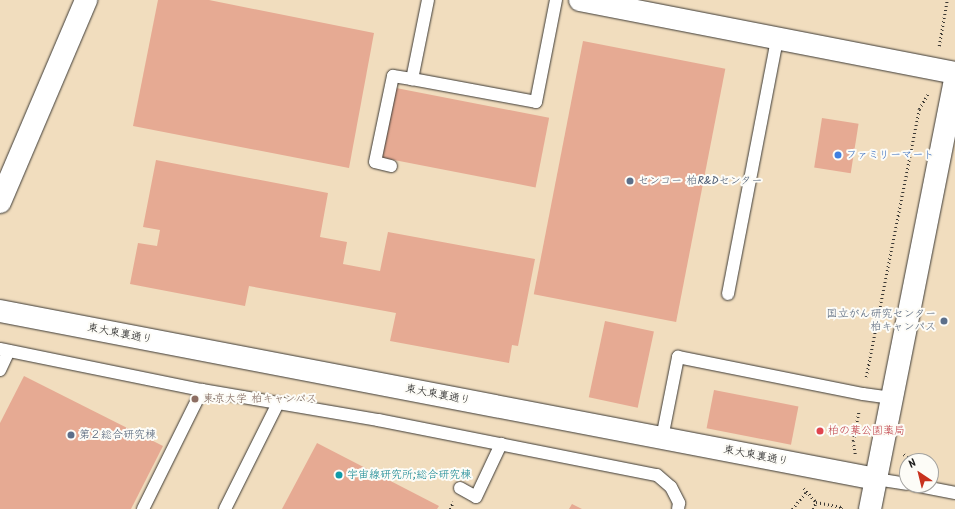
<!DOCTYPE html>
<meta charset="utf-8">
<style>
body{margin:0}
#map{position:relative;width:955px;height:509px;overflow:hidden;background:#f1ddbe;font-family:Kalam,"Klee One",sans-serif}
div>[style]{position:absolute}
.building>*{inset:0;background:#e6aa93;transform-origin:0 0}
.path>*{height:2.5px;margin-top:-1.25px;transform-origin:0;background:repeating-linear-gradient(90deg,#3c3934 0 1px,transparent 0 4px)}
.roads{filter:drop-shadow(0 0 1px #3c3934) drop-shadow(0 0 1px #3c3934)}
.service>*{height:12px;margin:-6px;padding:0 6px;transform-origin:6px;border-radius:6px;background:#fff}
.minor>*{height:22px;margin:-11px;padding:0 11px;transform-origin:11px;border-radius:11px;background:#fff}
.tertiary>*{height:22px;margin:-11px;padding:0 11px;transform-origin:11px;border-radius:11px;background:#fff}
.dots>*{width:11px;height:11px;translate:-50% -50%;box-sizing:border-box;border:2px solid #fdfcf7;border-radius:50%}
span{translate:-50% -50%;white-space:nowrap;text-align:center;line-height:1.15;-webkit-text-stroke:4px #fdfcf7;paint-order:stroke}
.shop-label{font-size:11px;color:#366cbe}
.left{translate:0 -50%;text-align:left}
.service-label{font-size:11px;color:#4e5e75}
.right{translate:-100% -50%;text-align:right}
.street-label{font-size:11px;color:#1c1c1c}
.education-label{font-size:11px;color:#785e54}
.health-label{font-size:11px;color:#be3a42}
.culture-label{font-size:11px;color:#0d838f}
.north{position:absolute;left:899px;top:453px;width:40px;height:40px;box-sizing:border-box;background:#fdfcf7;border:1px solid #a3a29f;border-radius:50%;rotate:325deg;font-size:11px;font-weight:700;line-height:16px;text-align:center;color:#1c1c1c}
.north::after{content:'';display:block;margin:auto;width:14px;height:18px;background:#c8321e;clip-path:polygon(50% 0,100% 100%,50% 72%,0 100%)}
</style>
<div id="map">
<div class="building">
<i style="clip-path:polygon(158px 0,209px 0,374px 33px,349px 168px,133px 126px)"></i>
<i style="left:583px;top:41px;width:145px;height:258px;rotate:11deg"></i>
<i style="left:396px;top:88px;width:156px;height:71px;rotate:11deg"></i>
<i style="left:822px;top:118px;width:37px;height:50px;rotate:9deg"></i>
<i style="clip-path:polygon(156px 160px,328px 193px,320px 237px,347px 242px,343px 264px,380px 271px,388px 232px,535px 259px,518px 346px,512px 345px,509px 363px,390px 341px,396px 313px,249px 286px,245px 306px,130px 284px,138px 243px,157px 246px,160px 230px,143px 227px)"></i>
<i style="left:605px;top:321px;width:50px;height:78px;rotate:12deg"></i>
<i style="clip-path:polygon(24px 376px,163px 446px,131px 509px,0 509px,0 423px)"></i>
<i style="left:714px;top:390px;width:86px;height:39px;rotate:11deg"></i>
<i style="clip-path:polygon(317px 443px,439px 506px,437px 509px,282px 509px)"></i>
<i style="clip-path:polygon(572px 504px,582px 509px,569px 509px)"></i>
</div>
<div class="path">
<i style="left:939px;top:46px;width:47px;rotate:-80.1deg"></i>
<i style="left:866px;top:377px;width:273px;rotate:-78.8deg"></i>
<i style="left:919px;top:109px;width:17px;rotate:-59deg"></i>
<i style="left:855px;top:454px;width:13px;rotate:-99deg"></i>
<i style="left:853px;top:441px;width:31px;rotate:-79deg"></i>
<i style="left:904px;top:454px;width:11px;rotate:38deg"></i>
<i style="left:804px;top:488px;width:18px;rotate:49deg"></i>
<i style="left:816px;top:502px;width:26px;rotate:11deg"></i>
<i style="left:842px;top:507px;width:2px;rotate:117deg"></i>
<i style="left:450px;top:509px;width:8px;rotate:-67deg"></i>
<i style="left:792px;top:509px;width:23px;rotate:-50deg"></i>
<i style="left:813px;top:509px;width:8px;rotate:-67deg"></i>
</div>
<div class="roads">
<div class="service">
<i style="left:428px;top:0;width:81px;rotate:101.4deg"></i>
<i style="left:412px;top:79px;width:126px;rotate:10.5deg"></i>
<i style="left:536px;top:102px;width:104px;rotate:-78.9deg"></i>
<i style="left:391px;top:166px;width:16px;rotate:-166deg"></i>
<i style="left:375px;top:162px;width:88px;rotate:-78.2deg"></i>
<i style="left:393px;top:76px;width:19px;rotate:9deg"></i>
<i style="left:728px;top:294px;width:260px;rotate:-79.1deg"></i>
<i style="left:0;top:349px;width:206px;rotate:11.5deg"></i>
<i style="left:202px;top:390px;width:179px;rotate:9.7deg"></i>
<i style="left:378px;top:420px;width:284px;rotate:11.2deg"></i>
<i style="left:657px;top:475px;width:18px;rotate:41deg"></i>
<i style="left:671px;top:487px;width:18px;rotate:63deg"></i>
<i style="left:679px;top:503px;width:6px;rotate:99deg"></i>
<i style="left:0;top:370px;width:21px;rotate:-65deg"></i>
<i style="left:662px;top:438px;width:83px;rotate:-78.8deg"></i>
<i style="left:678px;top:357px;width:189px;rotate:11.3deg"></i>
<i style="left:863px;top:394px;width:29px;rotate:8deg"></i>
<i style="left:876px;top:479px;width:31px;rotate:9deg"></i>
<i style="left:914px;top:485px;width:42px;rotate:11deg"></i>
<i style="left:460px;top:488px;width:18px;rotate:29deg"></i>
<i style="left:476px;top:497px;width:59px;rotate:-64.7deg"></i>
<i style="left:143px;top:509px;width:133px;rotate:-63.6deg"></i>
<i style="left:225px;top:509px;width:119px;rotate:-63.4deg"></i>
</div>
<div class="minor">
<i style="left:0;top:202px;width:220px;rotate:-66.9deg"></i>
<i style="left:0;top:311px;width:892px;rotate:10.86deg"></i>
</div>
<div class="tertiary">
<i style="left:580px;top:0;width:382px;rotate:11deg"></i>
<i style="left:870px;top:509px;width:438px;rotate:-78.8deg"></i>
</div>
</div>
<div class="dots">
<i style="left:838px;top:155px;background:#3f7fe0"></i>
<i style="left:630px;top:181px;background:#5c6f8a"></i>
<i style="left:944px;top:321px;background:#5c6f8a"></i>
<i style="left:195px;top:399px;background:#8d6e63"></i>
<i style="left:820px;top:431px;background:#e0444e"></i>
<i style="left:71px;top:435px;background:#5c6f8a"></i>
<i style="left:339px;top:475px;background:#0f9aa8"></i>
</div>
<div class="shop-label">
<span class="left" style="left:846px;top:155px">ファミリーマート</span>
</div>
<div class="service-label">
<span class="left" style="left:638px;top:181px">センコー 柏R&amp;Dセンター</span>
<span class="right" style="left:936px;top:321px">国立がん研究センター<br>柏キャンパス</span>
<span class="left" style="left:79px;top:435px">第２総合研究棟</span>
</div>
<div class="street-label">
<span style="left:120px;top:334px;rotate:11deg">東大東裏通り</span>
<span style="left:438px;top:395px;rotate:11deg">東大東裏通り</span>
<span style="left:756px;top:456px;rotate:11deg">東大東裏通り</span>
</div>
<div class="education-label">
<span class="left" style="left:203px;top:399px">東京大学 柏キャンパス</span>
</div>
<div class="health-label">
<span class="left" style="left:828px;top:431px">柏の葉公園薬局</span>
</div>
<div class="culture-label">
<span class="left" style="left:347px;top:475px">宇宙線研究所;総合研究棟</span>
</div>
<div class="north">N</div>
</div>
